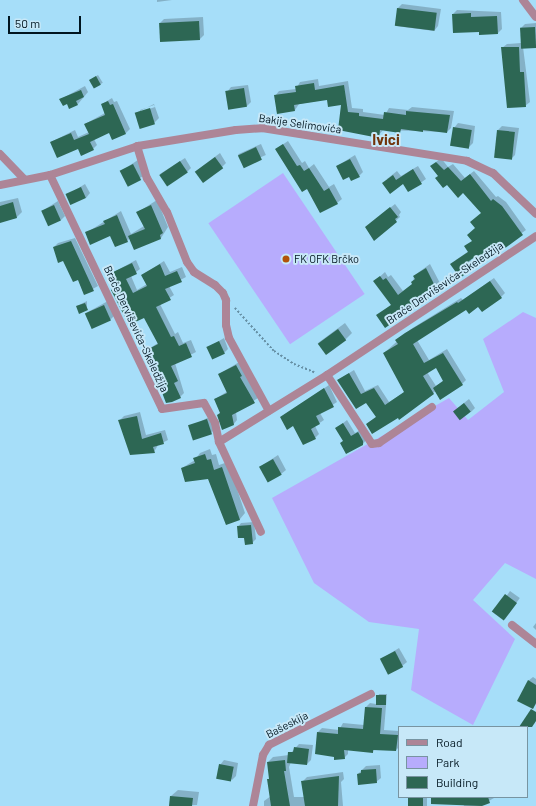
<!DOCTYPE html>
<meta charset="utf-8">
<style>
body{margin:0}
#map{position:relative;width:536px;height:806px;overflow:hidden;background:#a6def9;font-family:Barlow,sans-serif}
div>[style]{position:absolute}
.green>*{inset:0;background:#b7acfd;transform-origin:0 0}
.shadow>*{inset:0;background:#0003;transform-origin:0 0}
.building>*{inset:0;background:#2d6754;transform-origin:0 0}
.path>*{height:1.5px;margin-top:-0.75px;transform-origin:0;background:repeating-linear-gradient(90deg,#6690a5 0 2px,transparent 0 4px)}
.minor>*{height:8px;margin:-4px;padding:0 4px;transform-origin:4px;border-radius:4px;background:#ad8597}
.dots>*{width:11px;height:11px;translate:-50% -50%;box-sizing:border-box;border:2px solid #c7e8f8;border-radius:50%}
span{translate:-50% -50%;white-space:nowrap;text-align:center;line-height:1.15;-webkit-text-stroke:4px #c7e8f8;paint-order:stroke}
.street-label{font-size:11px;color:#01151f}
.poi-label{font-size:11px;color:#01151f}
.left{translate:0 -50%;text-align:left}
.district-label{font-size:15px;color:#71340a;font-weight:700}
.legend{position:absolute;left:398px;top:726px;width:130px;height:72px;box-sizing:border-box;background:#c7e8f8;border:1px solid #7894a1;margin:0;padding:5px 7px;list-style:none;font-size:12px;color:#01151f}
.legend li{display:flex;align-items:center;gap:8px;height:20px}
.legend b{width:20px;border:1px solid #7894a1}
.scale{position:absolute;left:8px;top:16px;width:73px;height:18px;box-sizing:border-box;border:2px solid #01151f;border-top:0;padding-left:5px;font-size:12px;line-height:14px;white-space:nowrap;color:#01151f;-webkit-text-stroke:3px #c7e8f8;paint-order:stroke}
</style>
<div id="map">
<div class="green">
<i style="left:283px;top:173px;width:146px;height:90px;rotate:56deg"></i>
<i style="clip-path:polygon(523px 312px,536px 318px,536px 579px,505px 563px,473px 600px,515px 639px,473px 725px,411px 690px,419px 629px,369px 622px,314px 583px,272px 498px,449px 398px,468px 420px,504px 392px,483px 339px)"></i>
</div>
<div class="shadow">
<i style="clip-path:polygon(157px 0,172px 0,157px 2px)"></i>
<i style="clip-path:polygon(402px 4px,441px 9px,438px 26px,434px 31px,396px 26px,398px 8px)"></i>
<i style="clip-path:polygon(457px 10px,501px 12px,502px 29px,498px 33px,480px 31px,453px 14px)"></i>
<i style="clip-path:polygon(203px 17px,204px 35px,200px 39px,160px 23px,164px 19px)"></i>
<i style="clip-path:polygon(536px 23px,536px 46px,523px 47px,530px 102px,525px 106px,502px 48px,507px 44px,521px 43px,521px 28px,525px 24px)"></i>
<i style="left:98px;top:75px;width:9px;height:9px;rotate:58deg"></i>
<i style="clip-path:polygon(318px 79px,319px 86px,348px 81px,352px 108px,363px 109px,363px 112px,385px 115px,389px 108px,408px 110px,412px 107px,454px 111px,451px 128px,447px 132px,383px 130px,378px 136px,339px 129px,343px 104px,328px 99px,299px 104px,295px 110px,277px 113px,275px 96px,279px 91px,296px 89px,300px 82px)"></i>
<i style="clip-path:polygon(248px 85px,251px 102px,247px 106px,227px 92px,231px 87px)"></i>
<i style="clip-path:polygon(85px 86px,88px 92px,78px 104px,61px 99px)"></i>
<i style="clip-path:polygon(112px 98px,114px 102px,117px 101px,130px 129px,126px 133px,110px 132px,94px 139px,97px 145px,93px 149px,51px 142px,75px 130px,78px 137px,89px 132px,85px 124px,105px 113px,102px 104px)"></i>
<i style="clip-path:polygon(evenodd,154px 104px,159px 118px,154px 123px,136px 113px,154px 104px,154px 105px,155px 107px,140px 112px,140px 110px,154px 105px)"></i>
<i style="clip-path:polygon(458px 123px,475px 126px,473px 143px,469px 147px,454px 128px)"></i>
<i style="clip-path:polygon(502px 126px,519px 128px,515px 155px,511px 159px,498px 130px)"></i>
<i style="clip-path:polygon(288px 141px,302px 163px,305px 161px,309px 168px,314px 164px,329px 187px,334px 184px,342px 199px,337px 203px,320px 212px,307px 188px,276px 149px)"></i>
<i style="left:261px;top:144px;width:12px;height:25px;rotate:66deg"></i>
<i style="clip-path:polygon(220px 153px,226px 163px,222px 167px,196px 171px)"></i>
<i style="clip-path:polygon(355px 155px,363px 172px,359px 176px,349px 176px,337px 166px)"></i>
<i style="clip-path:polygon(185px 158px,191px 168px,187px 172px,160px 174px)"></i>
<i style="clip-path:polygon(441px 158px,448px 167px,453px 164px,465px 178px,474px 171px,496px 197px,498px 196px,506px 202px,526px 230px,492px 254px,478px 253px,470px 259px,474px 265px,470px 269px,456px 260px,469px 251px,482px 213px,463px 192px,439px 175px,436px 162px)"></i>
<i style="clip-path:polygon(138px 160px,145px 175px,128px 185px,121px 171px)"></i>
<i style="clip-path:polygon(418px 166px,426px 179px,409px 191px,403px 182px,387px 179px,397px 171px,401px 176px)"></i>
<i style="clip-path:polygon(85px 184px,90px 193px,86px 198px,67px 195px)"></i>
<i style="clip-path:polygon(18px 198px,22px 212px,16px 218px,0 222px,0 202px)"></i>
<i style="clip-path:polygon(157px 200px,168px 227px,161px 238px,130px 238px,127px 241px,111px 235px,86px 233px,121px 211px,131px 234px,144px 226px,138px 212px)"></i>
<i style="clip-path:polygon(58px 201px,65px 216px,61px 220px,42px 211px)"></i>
<i style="clip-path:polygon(395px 204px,401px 212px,399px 215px,400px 217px,374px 240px,366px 227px)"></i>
<i style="clip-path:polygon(75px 238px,98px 286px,84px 294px,78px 279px,54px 247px,58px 243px)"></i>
<i style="clip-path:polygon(136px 260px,140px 269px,131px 276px,137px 290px,147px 284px,142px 275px,164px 261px,170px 272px,182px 267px,186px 277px,169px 286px,174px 295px,160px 304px,175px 334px,178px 332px,183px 343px,191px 340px,196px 352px,175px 363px,184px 393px,180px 397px,144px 352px,158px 343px,145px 316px,112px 290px,117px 285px,112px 273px)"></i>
<i style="clip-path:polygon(430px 264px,442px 287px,385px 327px,378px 315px,392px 304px,375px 281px,385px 272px,388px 277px,391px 275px,403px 291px,413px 284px,414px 276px,419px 272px)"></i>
<i style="clip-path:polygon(evenodd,494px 278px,505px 293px,501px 297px,466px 309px,417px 340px,429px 360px,447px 349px,466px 380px,462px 384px,436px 391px,373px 433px,367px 424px,377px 416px,366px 401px,338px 380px,354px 370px,365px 391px,378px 385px,389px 402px,405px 392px,384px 353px,411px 329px,461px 298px,463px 300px,494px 278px,436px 366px,444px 380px,436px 386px,427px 372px,436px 366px)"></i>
<i style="clip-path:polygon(87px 301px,87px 309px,77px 306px)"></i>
<i style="clip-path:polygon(108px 301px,114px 316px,110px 320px,86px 313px)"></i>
<i style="clip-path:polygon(345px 323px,352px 333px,345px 340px,318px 343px)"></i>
<i style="clip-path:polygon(224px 338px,228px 349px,224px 353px,207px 348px)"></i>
<i style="clip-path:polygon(241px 361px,258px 398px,236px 412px,237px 420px,233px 425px,221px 412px,215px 399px,228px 391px,219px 374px)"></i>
<i style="clip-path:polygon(329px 385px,337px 402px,320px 413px,324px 420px,315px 426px,319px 434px,315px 438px,281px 417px)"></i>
<i style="clip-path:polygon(469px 399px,475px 408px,471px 412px,454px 411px)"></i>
<i style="clip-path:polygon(140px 412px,146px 435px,165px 430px,168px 440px,158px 445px,154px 452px,120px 420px,124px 416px)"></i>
<i style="clip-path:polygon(211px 416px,215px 429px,211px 433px,190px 427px)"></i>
<i style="clip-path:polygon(347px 420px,355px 433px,362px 429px,366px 440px,363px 444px,341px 443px,344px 440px,337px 428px)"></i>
<i style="clip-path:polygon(210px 449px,212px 455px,216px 454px,219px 465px,228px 462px,245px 513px,240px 519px,227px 524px,208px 478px,182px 468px,195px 460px,200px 453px)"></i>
<i style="clip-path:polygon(278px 455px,286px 470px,281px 474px,260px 467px)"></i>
<i style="clip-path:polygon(254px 522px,256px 539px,252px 543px,238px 527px,241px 523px)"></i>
<i style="left:510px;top:591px;width:12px;height:26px;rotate:35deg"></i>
<i style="clip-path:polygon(536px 623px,536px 630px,533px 627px)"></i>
<i style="clip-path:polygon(399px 648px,407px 662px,402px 666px,381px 659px)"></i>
<i style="clip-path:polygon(533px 677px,536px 679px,536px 704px,533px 708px,528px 681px)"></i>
<i style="clip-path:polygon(379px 694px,387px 694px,384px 730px,399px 731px,399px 747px,396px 750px,375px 749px,373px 752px,348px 749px,348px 754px,344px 758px,318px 732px,322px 728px,339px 730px,343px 723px,364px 725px,366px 707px,370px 703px,376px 704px)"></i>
<i style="clip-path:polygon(299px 744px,313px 745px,311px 760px,307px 764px,291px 762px,289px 767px,294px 797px,304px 797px,302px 782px,307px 777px,343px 772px,344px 779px,341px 782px,343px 806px,264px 806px,264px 801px,271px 796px,268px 762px,273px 757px,289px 755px)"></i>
<i style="clip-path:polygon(224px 760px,238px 763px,236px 776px,232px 780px,220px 765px)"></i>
<i style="clip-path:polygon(380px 765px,381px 778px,376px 782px,358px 774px,366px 766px)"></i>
<i style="clip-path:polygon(178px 790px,199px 792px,197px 805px,170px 806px,171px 796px)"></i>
<i style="left:408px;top:797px;width:19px;height:9px"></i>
<i style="clip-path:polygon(442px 797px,493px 797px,494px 798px,480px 806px,464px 806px,463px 803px)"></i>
</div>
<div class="building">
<i style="left:397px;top:8px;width:40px;height:18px;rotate:7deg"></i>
<i style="clip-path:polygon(471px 13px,471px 17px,497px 16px,498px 34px,479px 35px,479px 32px,453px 33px,452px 14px)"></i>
<i style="left:199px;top:21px;width:19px;height:40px;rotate:87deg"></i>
<i style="left:535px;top:27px;width:21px;height:15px;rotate:87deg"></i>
<i style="clip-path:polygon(501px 47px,519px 47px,520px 72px,524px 72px,526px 107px,507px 108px)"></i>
<i style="left:96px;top:76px;width:10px;height:8px;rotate:61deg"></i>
<i style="clip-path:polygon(314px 83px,315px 90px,344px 85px,348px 112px,359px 113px,359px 116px,383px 119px,384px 112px,406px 115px,406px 111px,450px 115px,447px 133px,423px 130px,423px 132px,401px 129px,400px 133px,380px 130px,379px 138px,338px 130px,341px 105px,328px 107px,327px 100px,294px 105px,295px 111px,277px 114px,274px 95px,296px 92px,295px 86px)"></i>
<i style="left:244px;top:88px;width:19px;height:19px;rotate:81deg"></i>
<i style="clip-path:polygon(81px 90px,84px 97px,76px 101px,78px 105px,69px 109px,67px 104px,63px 106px,59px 99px)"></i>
<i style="clip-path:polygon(108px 101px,110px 105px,113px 104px,126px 134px,112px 140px,109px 133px,90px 142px,94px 150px,81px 156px,78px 149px,57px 158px,50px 142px,71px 133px,74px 140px,89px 134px,84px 124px,105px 115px,101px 104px)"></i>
<i style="left:150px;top:108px;width:17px;height:16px;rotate:73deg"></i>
<i style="left:453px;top:127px;width:19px;height:19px;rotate:9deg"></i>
<i style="left:497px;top:130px;width:18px;height:28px;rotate:6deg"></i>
<i style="clip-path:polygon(283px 144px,297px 166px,300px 165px,304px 171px,309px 168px,324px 191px,329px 188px,338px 204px,320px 213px,307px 189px,302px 192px,275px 149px)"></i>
<i style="left:256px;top:147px;width:14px;height:20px;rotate:65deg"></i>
<i style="left:215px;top:157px;width:14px;height:25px;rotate:54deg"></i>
<i style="clip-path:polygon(350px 159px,360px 177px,351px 181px,349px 177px,343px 180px,336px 166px)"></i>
<i style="left:180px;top:161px;width:14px;height:25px;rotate:56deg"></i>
<i style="clip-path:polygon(436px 162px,444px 170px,448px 167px,461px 181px,470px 174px,491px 201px,493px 199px,502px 206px,523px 235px,493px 257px,492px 255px,483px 261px,478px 255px,466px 263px,471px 270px,460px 278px,450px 264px,468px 252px,464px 246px,472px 241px,467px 235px,475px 228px,470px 222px,481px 213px,463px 193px,458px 198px,447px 185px,443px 188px,435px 178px,438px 176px,430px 166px)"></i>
<i style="left:133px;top:164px;width:18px;height:15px;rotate:63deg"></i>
<i style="clip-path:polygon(413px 169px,422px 184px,408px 192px,403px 184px,390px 194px,382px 183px,393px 175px,396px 180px)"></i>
<i style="left:81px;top:187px;width:12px;height:17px;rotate:66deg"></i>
<i style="clip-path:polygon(13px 202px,17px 218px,0 223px,0 206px)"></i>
<i style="left:54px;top:205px;width:17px;height:14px;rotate:66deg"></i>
<i style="clip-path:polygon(151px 205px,163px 233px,160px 235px,161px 239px,134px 250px,128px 236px,145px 229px,136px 212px)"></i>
<i style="clip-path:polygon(390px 207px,398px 217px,395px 219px,397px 222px,374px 241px,365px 227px)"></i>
<i style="clip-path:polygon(117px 215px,128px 242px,115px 247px,110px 236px,90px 245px,85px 232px,105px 224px,103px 221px)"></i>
<i style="clip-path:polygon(71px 241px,94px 291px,84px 295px,78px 280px,73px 282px,63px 261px,58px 263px,53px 247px)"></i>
<i style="clip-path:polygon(132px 263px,137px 274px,126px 279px,133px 293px,147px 286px,141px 275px,160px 264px,165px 276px,177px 271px,182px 282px,165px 289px,171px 300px,156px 307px,171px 337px,174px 336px,179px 346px,186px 343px,192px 357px,171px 366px,178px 381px,174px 383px,181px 398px,172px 402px,166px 403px,150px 361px,148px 362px,143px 352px,158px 344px,144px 318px,129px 325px,111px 290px,117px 287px,111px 273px)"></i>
<i style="clip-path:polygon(426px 268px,438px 292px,385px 328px,376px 315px,391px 305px,373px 281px,380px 276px,383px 280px,386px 278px,398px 295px,412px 284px,411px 282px,415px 279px,413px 276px)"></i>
<i style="clip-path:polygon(490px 281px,502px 298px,482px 312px,478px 307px,469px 314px,466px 310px,413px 344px,424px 363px,443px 353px,463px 385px,440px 400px,433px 388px,443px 381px,436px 368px,423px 376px,434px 394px,399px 420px,398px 418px,372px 434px,366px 424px,376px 417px,366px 403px,356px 409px,337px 380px,349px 373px,361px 394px,374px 388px,385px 405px,404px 392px,383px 353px,398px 344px,395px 340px,405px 333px,457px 302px,458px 303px)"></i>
<i style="clip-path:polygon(85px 303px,88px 310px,79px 314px,76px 306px)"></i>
<i style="left:104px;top:305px;width:17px;height:21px;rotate:66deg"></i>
<i style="left:338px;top:329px;width:14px;height:25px;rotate:54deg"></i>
<i style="left:219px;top:341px;width:14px;height:14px;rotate:65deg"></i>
<i style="clip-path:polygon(236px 365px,242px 376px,240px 377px,255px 403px,232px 415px,234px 425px,222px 430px,217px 415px,220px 413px,214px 399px,227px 393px,218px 374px)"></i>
<i style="clip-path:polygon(324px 388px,334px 407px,316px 416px,320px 424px,311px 429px,316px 439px,303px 445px,293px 426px,287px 430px,280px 417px)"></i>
<i style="left:464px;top:403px;width:11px;height:14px;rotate:52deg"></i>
<i style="clip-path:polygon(137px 416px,142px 439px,161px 433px,164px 444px,153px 447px,155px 453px,130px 455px,118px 420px)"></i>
<i style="left:207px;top:419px;width:16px;height:20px;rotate:72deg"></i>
<i style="clip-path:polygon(343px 423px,351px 436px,358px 432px,363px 441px,363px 445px,346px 454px,340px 443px,343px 441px,335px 428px)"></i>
<i style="clip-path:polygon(205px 454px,207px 460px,211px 459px,214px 470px,222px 467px,240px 520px,226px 525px,208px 479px,185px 482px,181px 468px,195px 463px,193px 458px)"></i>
<i style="left:273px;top:459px;width:18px;height:16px;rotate:61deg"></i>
<i style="clip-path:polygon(251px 525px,253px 544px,245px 545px,244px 538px,238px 538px,237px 526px)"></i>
<i style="left:505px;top:594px;width:15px;height:22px;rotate:37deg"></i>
<i style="left:395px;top:651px;width:18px;height:17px;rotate:63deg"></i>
<i style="clip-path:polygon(528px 680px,536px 685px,536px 703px,533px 709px,517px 701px)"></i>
<i style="left:376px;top:695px;width:10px;height:10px"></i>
<i style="clip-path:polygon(365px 707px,382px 708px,380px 734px,398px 735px,396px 751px,373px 750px,373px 753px,344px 750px,345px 759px,334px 760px,334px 757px,315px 754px,317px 732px,338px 734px,338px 727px,363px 729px)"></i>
<i style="clip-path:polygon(531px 709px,536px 712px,536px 721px,532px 727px,519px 727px)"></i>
<i style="clip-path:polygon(294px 747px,309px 749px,307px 765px,287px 763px,288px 752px,293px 752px)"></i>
<i style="clip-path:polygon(285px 760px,286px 771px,284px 771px,290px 806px,271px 806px,267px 779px,269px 779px,267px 762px)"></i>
<i style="left:219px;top:764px;width:15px;height:15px;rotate:11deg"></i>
<i style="clip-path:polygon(376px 769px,377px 783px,358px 785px,357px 774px,361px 773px,361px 770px)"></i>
<i style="clip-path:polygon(339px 776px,338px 806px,305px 806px,301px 781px)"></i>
<i style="clip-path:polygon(170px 796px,193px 798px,192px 806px,169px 806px)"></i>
<i style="left:408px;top:797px;width:15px;height:9px"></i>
<i style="clip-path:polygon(431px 797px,488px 797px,490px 803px,482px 806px,431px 804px)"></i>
</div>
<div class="path">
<i style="left:235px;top:308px;width:58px;rotate:47.8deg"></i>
<i style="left:274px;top:351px;width:24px;rotate:33deg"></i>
<i style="left:294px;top:364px;width:22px;rotate:22deg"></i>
</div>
<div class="minor">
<i style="left:523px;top:0;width:21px;rotate:53deg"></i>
<i style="left:137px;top:146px;width:34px;rotate:73deg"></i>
<i style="left:147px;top:178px;width:39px;rotate:60deg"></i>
<i style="left:167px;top:212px;width:54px;rotate:68.2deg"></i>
<i style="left:187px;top:262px;width:12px;rotate:55deg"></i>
<i style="left:194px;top:272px;width:25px;rotate:32deg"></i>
<i style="left:215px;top:285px;width:11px;rotate:45deg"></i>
<i style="left:223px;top:293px;width:8px;rotate:67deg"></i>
<i style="left:226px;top:300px;width:25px;rotate:90deg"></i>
<i style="left:226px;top:325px;width:13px;rotate:77deg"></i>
<i style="left:229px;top:338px;width:83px;rotate:61.3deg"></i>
<i style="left:0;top:154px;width:35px;rotate:46deg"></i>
<i style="left:50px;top:175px;width:259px;rotate:64.4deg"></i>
<i style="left:162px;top:409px;width:42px;rotate:-8.1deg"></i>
<i style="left:204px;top:403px;width:23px;rotate:61deg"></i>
<i style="left:215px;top:423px;width:19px;rotate:78deg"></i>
<i style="left:219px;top:442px;width:127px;rotate:-31.8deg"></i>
<i style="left:327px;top:375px;width:251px;rotate:-33.6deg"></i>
<i style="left:0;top:185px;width:51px;rotate:-11.3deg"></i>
<i style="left:50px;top:175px;width:93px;rotate:-18.2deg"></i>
<i style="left:138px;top:146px;width:99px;rotate:-9.3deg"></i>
<i style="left:236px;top:130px;width:26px;rotate:-4deg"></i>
<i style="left:262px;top:128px;width:208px;rotate:9.1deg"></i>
<i style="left:467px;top:161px;width:29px;rotate:25deg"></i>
<i style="left:493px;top:173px;width:59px;rotate:43.6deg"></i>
<i style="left:327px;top:375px;width:82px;rotate:56.9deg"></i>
<i style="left:372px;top:444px;width:7px;rotate:-8deg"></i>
<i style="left:379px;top:443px;width:64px;rotate:-34.2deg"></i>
<i style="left:219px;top:442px;width:99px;rotate:65deg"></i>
<i style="left:512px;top:625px;width:31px;rotate:38deg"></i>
<i style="left:253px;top:806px;width:52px;rotate:-78.9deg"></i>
<i style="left:263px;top:755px;width:12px;rotate:-59deg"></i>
<i style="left:269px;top:745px;width:114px;rotate:-26.6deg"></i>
</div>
<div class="dots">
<i style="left:286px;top:259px;background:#b25309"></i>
</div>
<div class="street-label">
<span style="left:300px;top:124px;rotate:8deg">Bakije Selimovića</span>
<span style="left:445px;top:283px;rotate:-34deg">Braće Derviševića-Skeledžija</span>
<span style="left:136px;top:329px;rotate:65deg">Braće Derviševića-Skeledžija</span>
<span style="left:287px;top:725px;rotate:-27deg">Bašeskija</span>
</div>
<div class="poi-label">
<span class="left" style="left:294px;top:259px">FK OFK Brčko</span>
</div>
<div class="district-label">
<span style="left:386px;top:140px">Ivici</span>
</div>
<ul class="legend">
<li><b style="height:5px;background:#ad8597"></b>Road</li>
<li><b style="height:11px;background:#b7acfd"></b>Park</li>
<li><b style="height:11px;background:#2d6754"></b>Building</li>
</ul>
<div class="scale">50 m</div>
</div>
